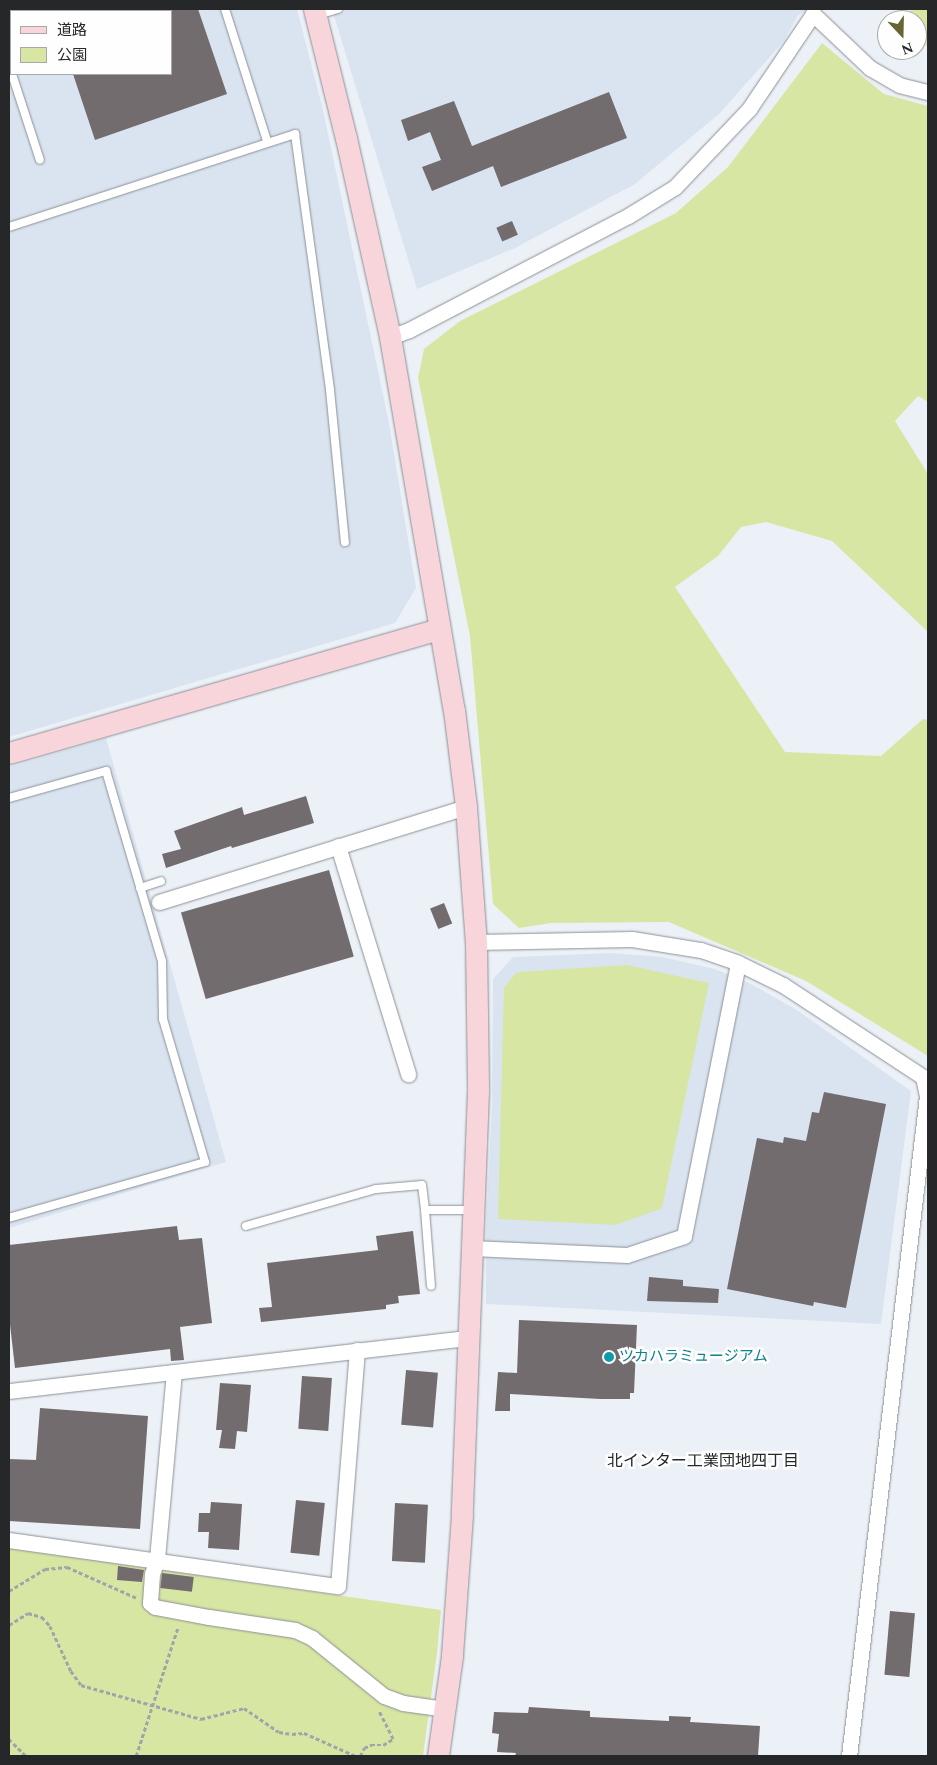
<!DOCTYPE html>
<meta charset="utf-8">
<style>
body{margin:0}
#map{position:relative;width:937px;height:1765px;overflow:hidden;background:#ecf1f7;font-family:Spectral,"Noto Sans JP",serif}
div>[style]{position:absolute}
.built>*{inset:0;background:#dae4f0}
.green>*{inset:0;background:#d7e6a3}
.building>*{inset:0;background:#736c6e;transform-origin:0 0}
.path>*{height:2.5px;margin-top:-1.25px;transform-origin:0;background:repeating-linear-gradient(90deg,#a1a5aa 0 4px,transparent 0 6.5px)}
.roads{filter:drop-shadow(0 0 1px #8b9095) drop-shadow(0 0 1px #8b9095)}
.lane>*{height:8px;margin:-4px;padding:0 4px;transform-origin:4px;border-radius:4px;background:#fff}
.street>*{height:15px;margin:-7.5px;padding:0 7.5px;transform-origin:7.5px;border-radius:7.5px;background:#fff}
.secondary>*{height:21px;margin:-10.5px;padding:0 10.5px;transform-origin:10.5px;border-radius:10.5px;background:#f8d4db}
.dots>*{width:14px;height:14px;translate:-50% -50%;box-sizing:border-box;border:2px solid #fefefe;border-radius:50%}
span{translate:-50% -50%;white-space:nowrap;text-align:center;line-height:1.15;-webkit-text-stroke:5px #fefefe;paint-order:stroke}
.culture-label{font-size:15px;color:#0d838f}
.left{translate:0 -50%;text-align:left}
.neighbourhood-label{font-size:16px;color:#252729}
.frame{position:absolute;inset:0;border:10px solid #252729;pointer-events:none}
.legend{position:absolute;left:10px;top:10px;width:162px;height:65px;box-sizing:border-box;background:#fefefe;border:1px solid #a7a8a9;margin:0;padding:6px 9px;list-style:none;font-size:15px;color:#252729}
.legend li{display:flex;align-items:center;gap:10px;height:25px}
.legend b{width:25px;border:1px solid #a7a8a9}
.north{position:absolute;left:877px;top:10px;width:50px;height:50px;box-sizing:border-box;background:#fefefe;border:1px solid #a7a8a9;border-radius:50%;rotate:159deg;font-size:14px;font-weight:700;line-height:20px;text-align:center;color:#252729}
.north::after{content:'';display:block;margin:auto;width:18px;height:22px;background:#676532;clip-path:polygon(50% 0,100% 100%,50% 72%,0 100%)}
</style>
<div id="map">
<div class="built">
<i style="clip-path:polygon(evenodd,9px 9px,297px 9px,323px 110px,389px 423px,416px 588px,395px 623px,9px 737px,9px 9px,11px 11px,171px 11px,171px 74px,11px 74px,11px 11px)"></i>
<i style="clip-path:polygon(332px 9px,810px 9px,798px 15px,784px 41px,719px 114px,635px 184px,515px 248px,417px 289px)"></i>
<i style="clip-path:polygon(106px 738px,226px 1162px,9px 1228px,9px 767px)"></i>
<i style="clip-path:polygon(611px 953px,663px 957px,715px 969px,751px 984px,797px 1010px,911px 1091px,881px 1324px,486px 1304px,486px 1226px,492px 1103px,493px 979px,513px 957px)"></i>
</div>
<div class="green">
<i style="clip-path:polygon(911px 9px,928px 9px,928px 46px,917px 43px,917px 20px,906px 20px)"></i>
<i style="clip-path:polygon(822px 43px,884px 94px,928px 106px,928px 402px,918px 396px,895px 421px,928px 474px,928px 632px,832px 541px,766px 522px,741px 527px,718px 556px,675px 587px,785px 752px,881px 756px,923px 719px,928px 720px,928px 1056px,806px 981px,669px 922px,551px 923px,519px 928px,493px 904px,470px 636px,418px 378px,424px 349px,460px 321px,676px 213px,728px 167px)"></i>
<i style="clip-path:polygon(627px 965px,709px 983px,662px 1208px,616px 1225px,498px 1219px,504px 987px,517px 972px)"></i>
<i style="clip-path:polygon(9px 1548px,441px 1610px,437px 1653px,423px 1756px,9px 1756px)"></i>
</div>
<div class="building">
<i style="clip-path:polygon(171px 9px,198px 9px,227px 94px,95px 140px,73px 74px,171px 74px)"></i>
<i style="clip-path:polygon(609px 92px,627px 138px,501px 187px,493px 166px,432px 191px,422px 167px,441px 160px,430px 132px,408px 141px,401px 120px,454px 101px,472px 146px)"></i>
<i style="left:512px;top:221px;width:15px;height:17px;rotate:67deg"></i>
<i style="clip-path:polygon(306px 796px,314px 823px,232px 848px,231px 846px,166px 868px,162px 854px,181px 849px,174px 831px,242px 807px,244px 815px)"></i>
<i style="left:329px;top:870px;width:90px;height:154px;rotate:74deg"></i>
<i style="left:444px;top:903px;width:22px;height:15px;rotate:68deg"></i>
<i style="clip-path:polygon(824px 1092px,886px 1104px,846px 1308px,814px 1302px,813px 1306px,727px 1289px,757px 1138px,783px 1143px,784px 1137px,806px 1141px,812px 1112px,819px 1113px)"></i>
<i style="clip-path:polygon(177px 1226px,179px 1240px,202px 1238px,212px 1323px,180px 1327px,184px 1360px,171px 1361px,170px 1349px,15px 1368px,9px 1316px,9px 1245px)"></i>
<i style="clip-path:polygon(413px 1231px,420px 1294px,398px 1296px,399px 1303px,386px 1305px,386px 1309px,261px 1322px,259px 1308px,272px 1307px,267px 1263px,378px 1250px,376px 1236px)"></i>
<i style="clip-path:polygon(649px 1277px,683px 1280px,683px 1286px,719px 1289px,718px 1303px,647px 1301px)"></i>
<i style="clip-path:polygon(519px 1320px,637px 1325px,634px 1393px,630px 1393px,630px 1399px,600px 1399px,510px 1394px,510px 1411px,495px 1411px,498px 1372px,517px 1373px)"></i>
<i style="left:406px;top:1370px;width:32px;height:55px;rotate:5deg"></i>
<i style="left:302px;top:1376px;width:30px;height:53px;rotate:4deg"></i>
<i style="clip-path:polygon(220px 1383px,251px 1385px,247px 1432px,237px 1431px,235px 1449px,219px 1448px,222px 1430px,216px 1430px)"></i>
<i style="clip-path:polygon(40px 1408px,148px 1416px,140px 1529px,9px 1521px,9px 1459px,36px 1460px)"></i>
<i style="left:296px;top:1500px;width:29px;height:53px;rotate:6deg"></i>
<i style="clip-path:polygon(211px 1502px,242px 1504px,239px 1550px,208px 1548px,209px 1532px,198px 1532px,199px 1513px,210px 1513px)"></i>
<i style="left:395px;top:1503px;width:33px;height:58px;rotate:3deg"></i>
<i style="clip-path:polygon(118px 1566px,144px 1570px,142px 1582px,117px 1580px)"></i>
<i style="left:162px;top:1573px;width:32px;height:15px;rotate:7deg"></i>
<i style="left:890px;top:1611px;width:25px;height:64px;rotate:5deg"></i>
<i style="clip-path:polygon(529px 1707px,590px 1711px,590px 1717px,669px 1721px,669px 1716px,691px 1717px,690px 1722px,760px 1726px,758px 1756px,515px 1756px,516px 1753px,497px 1752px,499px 1734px,492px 1733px,494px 1712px,528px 1713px)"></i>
</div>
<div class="path">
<i style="left:9px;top:1591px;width:42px;rotate:-31.4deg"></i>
<i style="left:45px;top:1569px;width:22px;rotate:-5deg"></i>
<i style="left:67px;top:1567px;width:77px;rotate:23.9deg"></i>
<i style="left:9px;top:1625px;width:22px;rotate:-32deg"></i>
<i style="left:28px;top:1613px;width:15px;rotate:16deg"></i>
<i style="left:42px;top:1617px;width:12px;rotate:48deg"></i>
<i style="left:50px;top:1626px;width:50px;rotate:65deg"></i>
<i style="left:71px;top:1671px;width:17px;rotate:54deg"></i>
<i style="left:81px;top:1685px;width:125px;rotate:15.8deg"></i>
<i style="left:201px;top:1719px;width:44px;rotate:-14.3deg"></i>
<i style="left:244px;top:1708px;width:42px;rotate:34.4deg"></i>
<i style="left:279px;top:1732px;width:13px;rotate:9deg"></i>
<i style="left:292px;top:1734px;width:12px;rotate:-5deg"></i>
<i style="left:304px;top:1733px;width:57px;rotate:23.9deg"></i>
<i style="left:9px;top:1739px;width:24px;rotate:45deg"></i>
<i style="left:136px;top:1756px;width:136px;rotate:-72deg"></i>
<i style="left:360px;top:1756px;width:9px;rotate:-63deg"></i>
<i style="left:364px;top:1748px;width:8px;rotate:-23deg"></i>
<i style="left:371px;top:1745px;width:12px"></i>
<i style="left:383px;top:1745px;width:12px;rotate:-31deg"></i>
<i style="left:393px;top:1739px;width:31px;rotate:-117deg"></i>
</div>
<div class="roads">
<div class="lane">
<i style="left:225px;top:9px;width:139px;rotate:72.3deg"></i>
<i style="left:318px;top:15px;width:21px;rotate:-17deg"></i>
<i style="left:12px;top:74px;width:90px;rotate:72deg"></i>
<i style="left:9px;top:227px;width:301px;rotate:-18deg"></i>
<i style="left:295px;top:134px;width:258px;rotate:82.2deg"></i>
<i style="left:330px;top:390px;width:153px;rotate:84.4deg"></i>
<i style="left:9px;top:798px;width:101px;rotate:-15.6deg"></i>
<i style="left:106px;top:771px;width:198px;rotate:73.6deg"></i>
<i style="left:162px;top:961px;width:58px;rotate:89deg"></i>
<i style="left:163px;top:1019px;width:149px;rotate:73.6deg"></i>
<i style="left:205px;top:1162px;width:204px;rotate:164.1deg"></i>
<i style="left:140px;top:888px;width:22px;rotate:-18deg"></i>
<i style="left:425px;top:1210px;width:76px;rotate:85.5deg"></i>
<i style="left:246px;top:1226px;width:135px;rotate:-15.9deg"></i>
<i style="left:376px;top:1189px;width:46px;rotate:-5deg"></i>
<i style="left:422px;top:1185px;width:25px;rotate:83deg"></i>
<i style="left:425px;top:1210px;width:48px"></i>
</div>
<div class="street">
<i style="left:390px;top:337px;width:20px;rotate:-20deg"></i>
<i style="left:409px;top:330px;width:247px;rotate:-27.5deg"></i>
<i style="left:628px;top:216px;width:55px;rotate:-31.7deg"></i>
<i style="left:675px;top:187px;width:108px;rotate:-46.5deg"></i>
<i style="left:749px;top:109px;width:115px;rotate:-56deg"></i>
<i style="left:813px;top:14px;width:79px;rotate:43.5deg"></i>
<i style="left:870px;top:68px;width:34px;rotate:30deg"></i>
<i style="left:899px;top:85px;width:30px;rotate:14deg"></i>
<i style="left:338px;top:846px;width:239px;rotate:72.9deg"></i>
<i style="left:159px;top:902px;width:321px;rotate:-17.2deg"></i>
<i style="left:476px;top:942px;width:156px;rotate:-1.1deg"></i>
<i style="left:632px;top:939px;width:70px;rotate:9.1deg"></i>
<i style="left:701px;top:950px;width:39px;rotate:19deg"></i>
<i style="left:738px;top:963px;width:50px;rotate:26.1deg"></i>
<i style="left:783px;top:985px;width:168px;rotate:33.3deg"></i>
<i style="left:923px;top:1077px;width:19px;rotate:78deg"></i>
<i style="left:927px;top:1096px;width:665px;rotate:96.74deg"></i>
<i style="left:472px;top:1248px;width:155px;rotate:2.6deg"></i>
<i style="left:627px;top:1255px;width:60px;rotate:-18.4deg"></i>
<i style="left:684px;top:1236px;width:278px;rotate:-78.8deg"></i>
<i style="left:174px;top:1372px;width:189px;rotate:95.2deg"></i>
<i style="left:157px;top:1560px;width:15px;rotate:110deg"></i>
<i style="left:152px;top:1574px;width:29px;rotate:94deg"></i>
<i style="left:150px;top:1603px;width:6px;rotate:39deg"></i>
<i style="left:155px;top:1607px;width:55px;rotate:10.5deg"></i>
<i style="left:209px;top:1617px;width:87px;rotate:8.6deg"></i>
<i style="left:295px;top:1630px;width:19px;rotate:25deg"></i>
<i style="left:312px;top:1638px;width:92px;rotate:38.9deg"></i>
<i style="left:384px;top:1696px;width:20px;rotate:20deg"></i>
<i style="left:403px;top:1703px;width:42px;rotate:8.1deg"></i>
<i style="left:9px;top:1391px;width:462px;rotate:-6.6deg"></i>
<i style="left:9px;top:1540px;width:332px;rotate:8deg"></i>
<i style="left:338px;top:1586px;width:237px;rotate:-85.4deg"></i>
</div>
<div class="secondary">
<i style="left:314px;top:9px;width:133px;rotate:76.1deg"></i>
<i style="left:346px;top:138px;width:204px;rotate:77.5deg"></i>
<i style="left:390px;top:337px;width:378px;rotate:80.3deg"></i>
<i style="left:454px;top:710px;width:98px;rotate:82.9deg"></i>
<i style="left:466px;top:807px;width:135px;rotate:85.8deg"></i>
<i style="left:476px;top:942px;width:149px;rotate:89.2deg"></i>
<i style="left:478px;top:1091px;width:424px;rotate:92.2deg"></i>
<i style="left:462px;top:1515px;width:141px;rotate:94.1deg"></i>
<i style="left:452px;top:1656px;width:101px;rotate:98deg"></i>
<i style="left:9px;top:753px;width:448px;rotate:-16.1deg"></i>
</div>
</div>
<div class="dots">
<i style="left:609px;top:1357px;background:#0f9aa8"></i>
</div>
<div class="culture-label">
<span class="left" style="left:619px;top:1357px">ツカハラミュージアム</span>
</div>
<div class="neighbourhood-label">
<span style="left:703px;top:1461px">北インター工業団地四丁目</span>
</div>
<div class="frame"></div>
<ul class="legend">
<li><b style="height:6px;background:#f8d4db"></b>道路</li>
<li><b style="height:14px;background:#d7e6a3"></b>公園</li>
</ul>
<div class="north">N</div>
</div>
